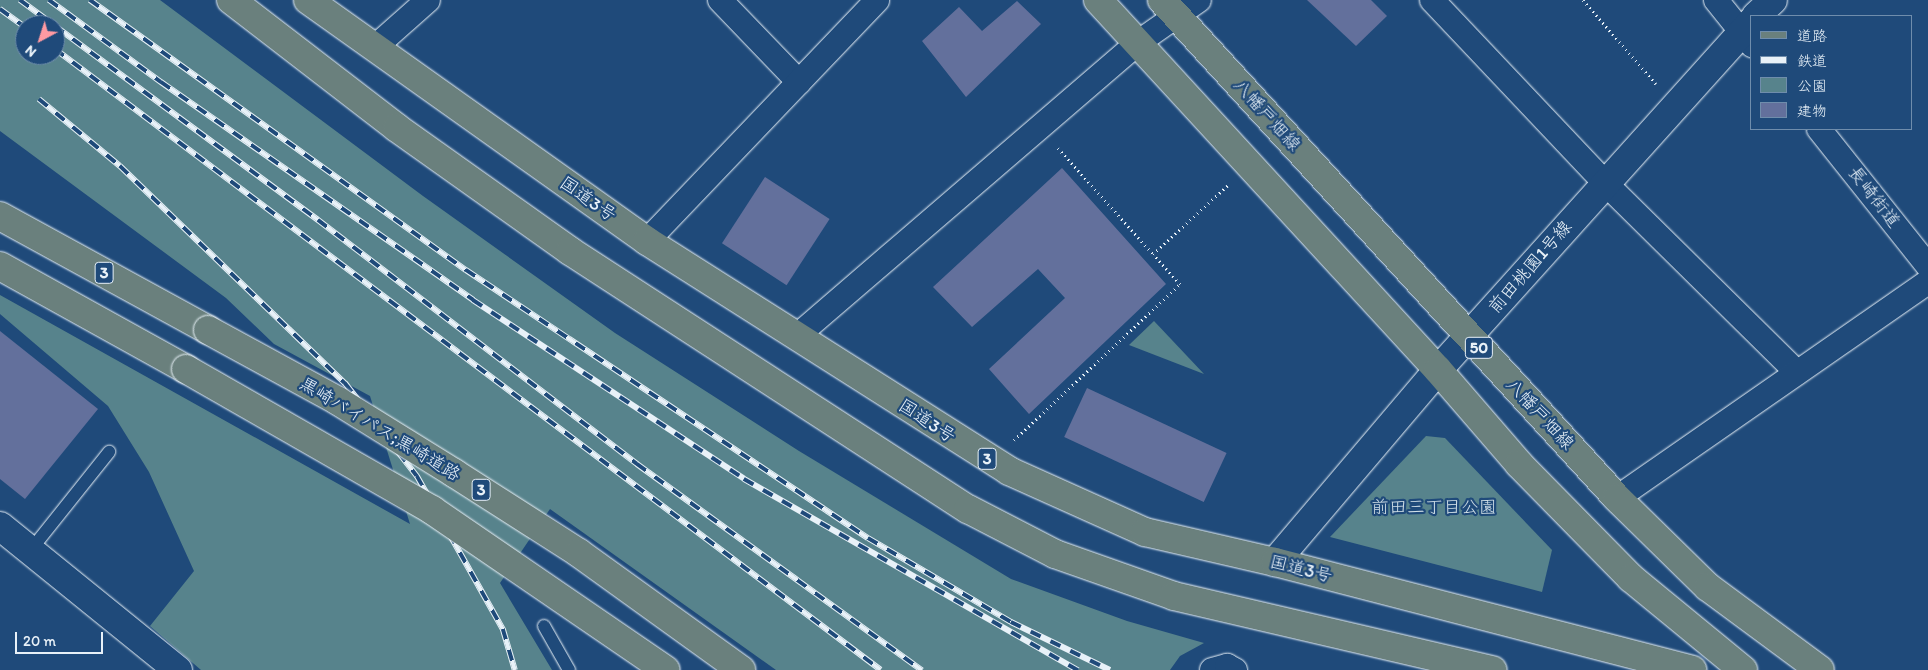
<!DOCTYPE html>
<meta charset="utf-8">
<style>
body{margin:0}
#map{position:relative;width:1928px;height:670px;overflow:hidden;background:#1f4a7a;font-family:Itim,"Klee One",sans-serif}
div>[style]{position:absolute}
.green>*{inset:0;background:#57838c}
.building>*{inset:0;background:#63709c;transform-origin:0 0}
.path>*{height:3px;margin-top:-1.5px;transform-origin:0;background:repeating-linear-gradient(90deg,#e8f1f8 0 1px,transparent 0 5px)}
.roads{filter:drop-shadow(0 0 1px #e8f1f8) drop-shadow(0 0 1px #e8f1f8)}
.lane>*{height:12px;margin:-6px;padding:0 6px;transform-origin:6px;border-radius:6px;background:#1f4a7a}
.street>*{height:24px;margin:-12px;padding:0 12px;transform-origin:12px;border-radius:12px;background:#1f4a7a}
.secondary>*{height:28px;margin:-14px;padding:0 14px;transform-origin:14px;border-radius:14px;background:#1f4a7a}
.primary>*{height:28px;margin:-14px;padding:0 14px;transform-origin:14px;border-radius:14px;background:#6a807d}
.highway>*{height:28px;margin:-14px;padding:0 14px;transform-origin:14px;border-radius:14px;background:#6a807d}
.rail>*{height:5.5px;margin-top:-2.75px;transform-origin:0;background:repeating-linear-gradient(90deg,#1f4a7a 0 11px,#e8f1f8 0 22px);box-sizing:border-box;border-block:1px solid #e8f1f8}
.bridges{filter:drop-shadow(0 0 1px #e8f1f8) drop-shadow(0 0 1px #e8f1f8)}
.highway-bridge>*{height:28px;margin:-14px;padding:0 14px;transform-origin:14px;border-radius:14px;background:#6a807d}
span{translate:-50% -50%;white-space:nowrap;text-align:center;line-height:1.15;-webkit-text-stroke:4.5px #1f4a7a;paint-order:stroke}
.shield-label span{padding:1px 4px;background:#1f4a7a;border:1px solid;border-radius:4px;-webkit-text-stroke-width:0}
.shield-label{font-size:16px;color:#e8f1f8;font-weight:700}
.street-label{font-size:18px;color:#e8f1f8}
.park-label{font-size:18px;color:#d2e0e8}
.legend{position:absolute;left:1750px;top:15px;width:162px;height:115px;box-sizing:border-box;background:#1f4a7a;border:1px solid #6f8dac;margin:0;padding:6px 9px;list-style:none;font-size:15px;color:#e8f1f8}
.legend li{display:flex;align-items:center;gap:10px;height:25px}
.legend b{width:25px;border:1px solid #6f8dac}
.north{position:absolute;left:15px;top:15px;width:50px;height:50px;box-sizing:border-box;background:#1f4a7a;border:1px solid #6f8dac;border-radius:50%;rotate:220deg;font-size:14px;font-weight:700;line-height:20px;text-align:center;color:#e8f1f8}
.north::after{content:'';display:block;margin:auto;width:18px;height:22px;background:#ff9aa2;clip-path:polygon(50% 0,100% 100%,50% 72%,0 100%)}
.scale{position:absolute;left:15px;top:632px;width:88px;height:22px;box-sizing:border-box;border:2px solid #e8f1f8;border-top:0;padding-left:6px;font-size:15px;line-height:18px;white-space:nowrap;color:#e8f1f8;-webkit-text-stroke:4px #1f4a7a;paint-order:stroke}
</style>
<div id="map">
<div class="green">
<i style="clip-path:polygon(evenodd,0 0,160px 0,423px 196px,615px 333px,799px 451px,1011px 579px,1127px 621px,1204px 643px,1180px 656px,1170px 670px,776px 670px,550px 509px,500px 583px,552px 670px,201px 670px,150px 626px,194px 571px,149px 472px,108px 406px,0 314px,0 295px,410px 524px,370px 396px,274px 344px,226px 298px,0 131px,0 0,25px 25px,55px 25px,55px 55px,25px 55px,25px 25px)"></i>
<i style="clip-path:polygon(1154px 321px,1204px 374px,1129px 345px)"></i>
<i style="clip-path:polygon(1426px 436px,1445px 438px,1552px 550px,1542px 592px,1330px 537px)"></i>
</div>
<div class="building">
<i style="clip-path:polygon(1307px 0,1371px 0,1387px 16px,1356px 46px)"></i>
<i style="clip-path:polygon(1017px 1px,1041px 24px,966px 97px,922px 41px,959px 7px,982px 31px)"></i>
<i style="clip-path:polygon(1062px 168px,1166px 284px,1029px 414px,989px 369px,1065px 298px,1038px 269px,972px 327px,933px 287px)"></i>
<i style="left:765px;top:177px;width:77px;height:79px;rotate:33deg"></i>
<i style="clip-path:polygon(0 331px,98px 409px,25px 499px,0 479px)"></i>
<i style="left:1087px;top:388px;width:154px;height:54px;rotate:25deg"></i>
</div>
<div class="path">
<i style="left:1583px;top:0;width:111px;rotate:49deg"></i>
<i style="left:1058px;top:148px;width:142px;rotate:48.1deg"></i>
<i style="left:1014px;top:440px;width:228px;rotate:-43.2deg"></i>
<i style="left:1180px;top:284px;width:40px;rotate:-132deg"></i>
<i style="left:1153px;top:254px;width:103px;rotate:-42.6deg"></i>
</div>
<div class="roads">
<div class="lane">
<i style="left:30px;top:551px;width:127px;rotate:-51.4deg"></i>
<i style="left:544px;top:626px;width:51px;rotate:60.4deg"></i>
</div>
<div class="street">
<i style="left:720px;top:0;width:114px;rotate:46.1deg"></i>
<i style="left:1432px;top:0;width:250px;rotate:46.6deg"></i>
<i style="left:1604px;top:182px;width:271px;rotate:44.6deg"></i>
<i style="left:1716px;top:0;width:58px;rotate:51.3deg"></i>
<i style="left:374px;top:48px;width:72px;rotate:-41.6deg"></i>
<i style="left:1819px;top:129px;width:175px;rotate:51.5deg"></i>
<i style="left:647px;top:241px;width:333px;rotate:-46.3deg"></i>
<i style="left:797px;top:336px;width:451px;rotate:-40.7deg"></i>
<i style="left:1139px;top:42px;width:73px;rotate:-35deg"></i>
<i style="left:1617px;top:498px;width:379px;rotate:-34.8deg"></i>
<i style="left:1212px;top:670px;width:16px;rotate:-15deg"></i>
<i style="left:1227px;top:666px;width:9px;rotate:27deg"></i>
</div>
<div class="secondary">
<i style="left:1756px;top:16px;width:23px;rotate:-43deg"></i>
<i style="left:0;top:526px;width:229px;rotate:39deg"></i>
<i style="left:1275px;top:562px;width:252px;rotate:-49.7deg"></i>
<i style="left:1438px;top:370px;width:469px;rotate:-48deg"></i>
</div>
<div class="primary">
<i style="left:1098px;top:0;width:502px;rotate:47.42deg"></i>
<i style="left:1438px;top:370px;width:124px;rotate:49.2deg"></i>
<i style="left:1519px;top:464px;width:160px;rotate:45.5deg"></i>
<i style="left:1631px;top:578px;width:145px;rotate:39.4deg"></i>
<i style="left:1162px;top:0;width:675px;rotate:47.58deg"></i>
<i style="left:1617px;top:498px;width:127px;rotate:44.4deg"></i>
<i style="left:1708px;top:587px;width:139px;rotate:36.5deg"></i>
</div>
<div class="highway">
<i style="left:231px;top:0;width:210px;rotate:37.6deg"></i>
<i style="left:397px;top:128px;width:212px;rotate:35.4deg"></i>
<i style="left:570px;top:251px;width:474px;rotate:33deg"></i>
<i style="left:968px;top:509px;width:98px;rotate:27.3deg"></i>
<i style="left:1055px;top:554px;width:126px;rotate:19.4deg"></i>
<i style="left:1174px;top:596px;width:327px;rotate:13.1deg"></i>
<i style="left:308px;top:0;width:416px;rotate:35.4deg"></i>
<i style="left:647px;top:241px;width:429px;rotate:32.4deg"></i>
<i style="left:1009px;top:471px;width:149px;rotate:24.2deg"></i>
<i style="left:1145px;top:532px;width:133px;rotate:13deg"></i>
<i style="left:1275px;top:562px;width:431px;rotate:14.5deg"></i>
<i style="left:0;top:216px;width:237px;rotate:28.7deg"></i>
<i style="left:0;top:266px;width:213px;rotate:29deg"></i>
</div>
</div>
<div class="rail">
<i style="left:20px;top:0;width:42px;rotate:36.3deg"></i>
<i style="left:49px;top:0;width:139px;rotate:36.2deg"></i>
<i style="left:161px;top:82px;width:381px;rotate:34.9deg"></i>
<i style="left:473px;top:300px;width:325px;rotate:33.4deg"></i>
<i style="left:744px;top:479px;width:385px;rotate:29.8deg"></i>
<i style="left:90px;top:0;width:463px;rotate:35.7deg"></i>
<i style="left:466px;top:270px;width:483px;rotate:33.7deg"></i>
<i style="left:868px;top:538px;width:166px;rotate:30.4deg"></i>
<i style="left:1011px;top:622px;width:110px;rotate:25.9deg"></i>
<i style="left:0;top:9px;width:31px;rotate:36deg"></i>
<i style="left:55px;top:26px;width:327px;rotate:36.4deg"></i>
<i style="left:318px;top:220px;width:402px;rotate:37.4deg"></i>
<i style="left:637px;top:464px;width:352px;rotate:35.9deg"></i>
<i style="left:55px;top:49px;width:1033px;rotate:36.94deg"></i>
<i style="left:39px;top:99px;width:105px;rotate:39.6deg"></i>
<i style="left:120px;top:166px;width:313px;rotate:44deg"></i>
<i style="left:345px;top:383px;width:118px;rotate:52.3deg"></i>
<i style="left:417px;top:476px;width:176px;rotate:60.7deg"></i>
<i style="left:503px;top:629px;width:43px;rotate:73.7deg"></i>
</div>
<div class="bridges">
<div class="highway-bridge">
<i style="left:208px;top:330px;width:148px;rotate:28.6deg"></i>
<i style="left:338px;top:401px;width:137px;rotate:31.8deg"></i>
<i style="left:454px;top:473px;width:148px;rotate:32.6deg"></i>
<i style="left:579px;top:553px;width:200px;rotate:35.8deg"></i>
<i style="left:186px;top:369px;width:284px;rotate:29.8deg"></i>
<i style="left:432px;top:510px;width:283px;rotate:34.4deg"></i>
</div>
</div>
<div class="shield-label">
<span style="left:104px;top:273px">3</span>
<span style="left:1479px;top:348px">50</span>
<span style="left:987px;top:459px">3</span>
<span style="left:481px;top:490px">3</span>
</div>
<div class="street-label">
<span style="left:1267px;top:115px;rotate:48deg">八幡戸畑線</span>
<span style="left:1874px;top:197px;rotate:52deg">長崎街道</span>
<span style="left:588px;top:199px;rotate:35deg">国道3号</span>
<span style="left:1530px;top:267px;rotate:-49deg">前田桃園1号線</span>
<span style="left:1540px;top:414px;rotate:47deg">八幡戸畑線</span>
<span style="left:927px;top:421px;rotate:33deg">国道3号</span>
<span style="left:380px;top:429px;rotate:31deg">黒崎バイパス;黒崎道路</span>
<span style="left:1301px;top:569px;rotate:14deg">国道3号</span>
</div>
<div class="park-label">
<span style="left:1434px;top:507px">前田三丁目公園</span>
</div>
<ul class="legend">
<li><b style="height:6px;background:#6a807d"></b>道路</li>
<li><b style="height:6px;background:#e8f1f8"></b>鉄道</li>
<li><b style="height:14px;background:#57838c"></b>公園</li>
<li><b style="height:14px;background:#63709c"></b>建物</li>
</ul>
<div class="north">N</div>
<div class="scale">20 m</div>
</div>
